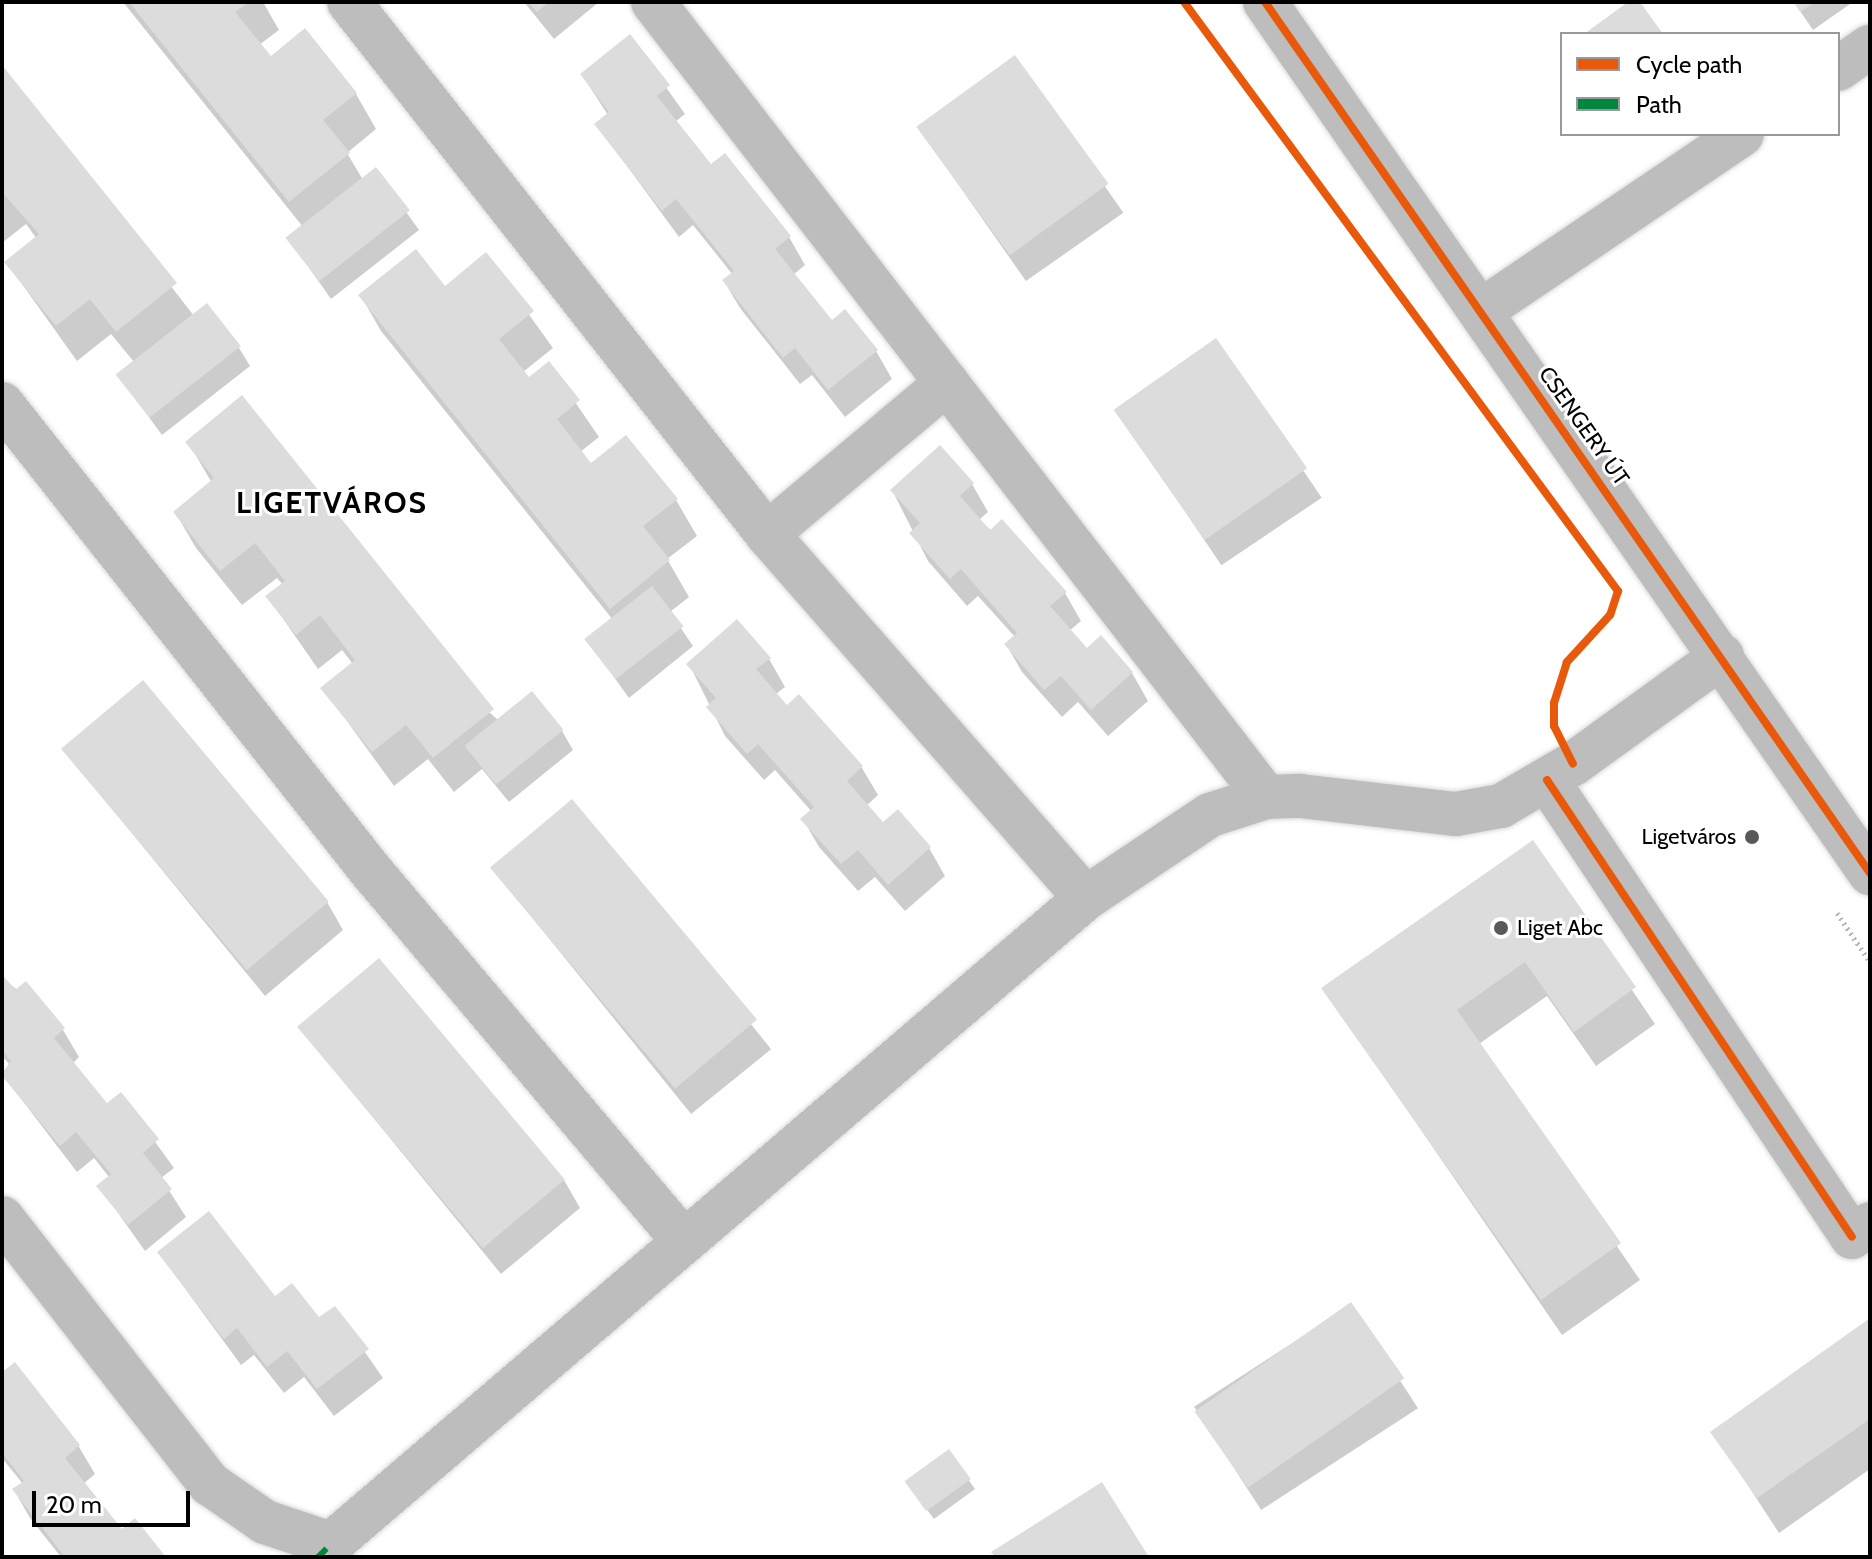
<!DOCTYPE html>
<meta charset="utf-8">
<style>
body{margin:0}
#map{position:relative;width:1872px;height:1559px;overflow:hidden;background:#fff;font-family:Cabin,sans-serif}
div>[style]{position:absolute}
.shadow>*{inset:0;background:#0003;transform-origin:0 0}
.building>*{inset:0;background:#dcdcdc;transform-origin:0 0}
.path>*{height:5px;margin-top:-2.5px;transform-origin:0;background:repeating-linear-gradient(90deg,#b8b8b8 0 2px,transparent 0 6px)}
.roads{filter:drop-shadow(0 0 2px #dbdbdb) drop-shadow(0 0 2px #dbdbdb)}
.minor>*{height:44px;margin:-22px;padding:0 22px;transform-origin:22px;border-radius:22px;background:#bdbdbd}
.major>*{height:44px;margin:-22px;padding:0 22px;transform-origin:22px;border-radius:22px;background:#bdbdbd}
.quiet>*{height:6px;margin-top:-3px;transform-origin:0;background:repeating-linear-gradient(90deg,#00873e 0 12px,transparent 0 18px)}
.cycleway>*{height:8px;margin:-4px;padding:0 4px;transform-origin:4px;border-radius:4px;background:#e8590c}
.dots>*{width:22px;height:22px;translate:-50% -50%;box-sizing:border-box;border:4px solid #fff;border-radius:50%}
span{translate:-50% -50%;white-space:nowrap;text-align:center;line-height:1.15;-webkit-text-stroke:6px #fff;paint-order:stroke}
.street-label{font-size:22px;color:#000}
.poi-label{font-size:22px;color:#000}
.right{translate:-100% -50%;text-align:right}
.left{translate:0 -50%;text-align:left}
.district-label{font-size:30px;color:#000;font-weight:700;letter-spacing:2px}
.frame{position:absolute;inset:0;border:4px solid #000;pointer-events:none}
.legend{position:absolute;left:1560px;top:32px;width:280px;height:104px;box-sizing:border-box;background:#fff;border:2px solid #999;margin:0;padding:10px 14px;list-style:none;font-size:24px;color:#000}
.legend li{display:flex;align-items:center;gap:16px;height:40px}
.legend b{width:40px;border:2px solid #999}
.scale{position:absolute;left:32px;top:1491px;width:158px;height:36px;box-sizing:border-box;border:4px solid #000;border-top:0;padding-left:10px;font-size:24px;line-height:28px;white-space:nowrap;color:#000;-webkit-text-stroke:6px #fff;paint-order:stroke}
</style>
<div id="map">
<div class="shadow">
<i style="clip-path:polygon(123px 2px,263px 2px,279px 30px,259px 45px,271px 59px,356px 94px,376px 129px,347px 153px,363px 180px,376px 170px,419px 230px,331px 299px,288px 238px,303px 227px)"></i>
<i style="clip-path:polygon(524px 2px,599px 2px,554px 39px)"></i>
<i style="clip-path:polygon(1794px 2px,1853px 2px,1813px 30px)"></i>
<i style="clip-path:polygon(630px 37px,685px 114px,675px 122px,711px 167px,789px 237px,805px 265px,793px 275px,831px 323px,876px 351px,892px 379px,845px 417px,812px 375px,800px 384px,740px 308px,724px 281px,733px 275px,693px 225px,679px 237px,597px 125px,608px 115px,582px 75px)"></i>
<i style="left:1015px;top:58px;width:189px;height:119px;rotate:55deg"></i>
<i style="clip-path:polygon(2px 68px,194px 316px,239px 348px,250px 366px,162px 435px,118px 375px,134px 362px,111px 334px,77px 361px,7px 263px,37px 239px,26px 224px,2px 243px)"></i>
<i style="clip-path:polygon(486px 255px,553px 348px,523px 372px,529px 380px,549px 364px,599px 437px,580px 452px,591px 466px,676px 500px,697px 536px,667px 559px,689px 597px,670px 612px,693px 646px,629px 698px,587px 640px,613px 620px,381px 331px,361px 296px,444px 289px)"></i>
<i style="left:1216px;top:341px;width:189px;height:121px;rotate:56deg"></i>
<i style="clip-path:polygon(188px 442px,498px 720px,562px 731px,573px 750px,509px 802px,482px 769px,454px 792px,428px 759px,394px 786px,323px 688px,353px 664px,342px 650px,318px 669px,268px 597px,283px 585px,277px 578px,242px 605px,196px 548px,175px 512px,212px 483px)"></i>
<i style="clip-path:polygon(972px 484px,988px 512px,979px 520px,1065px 593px,1081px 621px,1069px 631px,1086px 650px,1132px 673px,1148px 701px,1108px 736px,1078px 702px,1062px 717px,1022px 672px,1006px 644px,1015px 637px,978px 596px,967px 606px,928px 561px,892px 490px)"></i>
<i style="clip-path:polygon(769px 659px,785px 687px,776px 694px,787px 707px,799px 697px,862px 768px,878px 795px,866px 806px,882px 824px,929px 848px,945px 876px,905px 911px,875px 877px,858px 891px,819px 847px,803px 819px,812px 812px,775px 770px,764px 780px,725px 736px,689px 664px)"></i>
<i style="clip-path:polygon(64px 750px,327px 902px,343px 930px,265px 996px)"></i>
<i style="left:571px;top:802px;width:318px;height:103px;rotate:51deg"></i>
<i style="clip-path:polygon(1532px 842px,1655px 1024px,1596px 1066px,1547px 996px,1479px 1044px,1640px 1280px,1562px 1335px,1324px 989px)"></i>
<i style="clip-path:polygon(2px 977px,63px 1030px,79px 1057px,72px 1064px,107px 1106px,121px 1095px,174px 1168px,161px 1178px,186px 1217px,145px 1251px,99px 1186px,109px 1177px,94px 1158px,77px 1172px,2px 1074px,9px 1064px,2px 1056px)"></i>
<i style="clip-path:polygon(300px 1028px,564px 1180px,580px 1208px,501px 1274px)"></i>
<i style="clip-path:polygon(159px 1253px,319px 1320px,334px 1308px,383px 1378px,334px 1416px,304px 1377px,284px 1393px,254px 1355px,241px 1365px)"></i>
<i style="left:1351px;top:1305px;width:123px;height:187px;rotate:57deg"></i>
<i style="clip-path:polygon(1870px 1321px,1870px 1469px,1779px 1533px,1713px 1432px)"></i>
<i style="clip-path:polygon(14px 1365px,79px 1447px,95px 1474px,83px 1484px,121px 1532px,163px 1557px,61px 1557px,30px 1518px,14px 1490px,23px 1484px,2px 1458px,2px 1375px)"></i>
<i style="clip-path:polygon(949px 1452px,975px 1489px,934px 1519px,913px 1491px)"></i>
</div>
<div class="building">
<i style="clip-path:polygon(129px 2px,249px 2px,235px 12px,271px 56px,305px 28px,357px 93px,323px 120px,350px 153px,289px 202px)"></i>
<i style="clip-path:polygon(528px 2px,549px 2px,537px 12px)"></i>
<i style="clip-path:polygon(1628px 2px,1640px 2px,1663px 34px,1584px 34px)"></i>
<i style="clip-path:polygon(1794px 2px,1815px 2px,1800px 12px)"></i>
<i style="clip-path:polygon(630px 34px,670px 85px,657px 96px,711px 164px,725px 153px,791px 236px,775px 249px,832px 320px,845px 309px,878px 350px,828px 390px,795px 348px,783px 358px,722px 280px,734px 271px,676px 199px,662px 211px,594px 124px,609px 112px,580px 74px)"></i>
<i style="left:1015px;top:55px;width:159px;height:122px;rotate:54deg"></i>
<i style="clip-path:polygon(2px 65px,177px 283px,116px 332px,90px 299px,56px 326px,4px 262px,39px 234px,2px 192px)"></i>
<i style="left:376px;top:167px;width:55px;height:115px;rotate:52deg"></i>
<i style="clip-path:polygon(416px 249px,445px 286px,486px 252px,534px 311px,499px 339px,529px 377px,549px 361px,580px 400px,557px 419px,591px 463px,626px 435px,678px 499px,643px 526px,670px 560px,610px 609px,358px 295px)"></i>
<i style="left:207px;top:303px;width:55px;height:116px;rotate:52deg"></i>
<i style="left:1216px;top:338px;width:159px;height:125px;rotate:55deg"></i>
<i style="clip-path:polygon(242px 395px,494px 709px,433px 758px,406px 725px,372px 752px,320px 688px,355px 660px,320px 615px,296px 635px,265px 596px,285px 581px,255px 543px,220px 571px,173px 512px,214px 478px,185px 442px)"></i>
<i style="clip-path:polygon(940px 445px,974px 483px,960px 496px,990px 530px,1002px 519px,1067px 592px,1050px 606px,1087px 648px,1101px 635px,1133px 672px,1091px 710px,1061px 676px,1044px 690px,1004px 644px,1017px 633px,961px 569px,950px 579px,909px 533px,920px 523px,890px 490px)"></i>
<i style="left:652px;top:586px;width:51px;height:86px;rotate:52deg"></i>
<i style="clip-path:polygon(737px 619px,771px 658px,756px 669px,787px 705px,799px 694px,863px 766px,847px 781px,883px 822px,898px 809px,931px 847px,888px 885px,858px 850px,841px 864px,800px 819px,814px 807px,758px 744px,747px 754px,706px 707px,716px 698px,686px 664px)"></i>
<i style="left:143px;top:680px;width:289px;height:107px;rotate:50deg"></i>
<i style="left:532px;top:691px;width:50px;height:87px;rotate:51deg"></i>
<i style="left:572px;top:799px;width:288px;height:107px;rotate:50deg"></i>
<i style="clip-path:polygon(1533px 840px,1636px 987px,1574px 1032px,1525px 962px,1457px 1010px,1621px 1243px,1541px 1300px,1321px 988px)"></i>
<i style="left:379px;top:958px;width:289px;height:107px;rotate:50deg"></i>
<i style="clip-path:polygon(2px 974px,15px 990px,26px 981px,65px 1028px,54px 1038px,107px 1103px,121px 1092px,159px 1139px,143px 1153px,172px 1189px,128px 1225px,96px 1186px,111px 1174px,76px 1132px,60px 1146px,2px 1076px,11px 1061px,2px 1050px)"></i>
<i style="clip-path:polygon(209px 1211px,275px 1296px,292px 1283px,319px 1317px,335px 1306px,369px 1349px,317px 1389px,287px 1351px,267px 1367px,237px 1328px,224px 1339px,157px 1252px)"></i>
<i style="left:1351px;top:1302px;width:93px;height:191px;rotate:55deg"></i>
<i style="clip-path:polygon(1870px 1318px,1870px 1419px,1757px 1498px,1710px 1432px)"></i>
<i style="clip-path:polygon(15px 1362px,80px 1445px,65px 1458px,122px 1529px,135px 1518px,166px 1557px,65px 1557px,12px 1489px,24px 1481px,2px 1453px,2px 1372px)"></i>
<i style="left:949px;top:1449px;width:37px;height:55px;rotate:54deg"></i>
<i style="clip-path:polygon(1102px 1482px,1149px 1557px,995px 1557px,991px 1552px)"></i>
</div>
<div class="path">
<i style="left:1837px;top:913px;width:59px;rotate:56deg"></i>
</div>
<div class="roads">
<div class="minor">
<i style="left:349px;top:2px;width:677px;rotate:51.84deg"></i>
<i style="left:767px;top:534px;width:484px;rotate:48.8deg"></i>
<i style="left:653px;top:2px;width:1004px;rotate:52.37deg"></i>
<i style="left:1838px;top:69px;width:39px;rotate:-35deg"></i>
<i style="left:1481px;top:311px;width:315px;rotate:-34.1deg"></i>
<i style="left:2px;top:404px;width:595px;rotate:51.69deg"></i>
<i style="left:371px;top:871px;width:485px;rotate:49.8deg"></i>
<i style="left:767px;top:534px;width:235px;rotate:-40deg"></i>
<i style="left:1547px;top:780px;width:549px;rotate:56.28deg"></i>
<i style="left:1852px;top:1237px;width:22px;rotate:-36deg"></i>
<i style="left:2px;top:1218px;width:338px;rotate:52deg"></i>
<i style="left:210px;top:1484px;width:67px;rotate:34.6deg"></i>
<i style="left:265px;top:1522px;width:70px;rotate:18.4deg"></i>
<i style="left:331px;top:1544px;width:994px;rotate:-40.55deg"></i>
<i style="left:1086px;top:898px;width:149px;rotate:-33.8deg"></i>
<i style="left:1210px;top:815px;width:59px;rotate:-17.8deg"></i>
<i style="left:1266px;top:797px;width:34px;rotate:-2deg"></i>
<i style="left:1300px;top:796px;width:157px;rotate:6.6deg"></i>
<i style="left:1456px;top:814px;width:46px;rotate:-10.1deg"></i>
<i style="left:1501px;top:806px;width:83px;rotate:-30.3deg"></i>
<i style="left:1573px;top:764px;width:184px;rotate:-35.9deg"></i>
</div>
<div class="major">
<i style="left:1265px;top:2px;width:1061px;rotate:55.22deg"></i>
</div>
</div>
<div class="quiet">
<i style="left:318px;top:1557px;width:18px;rotate:-45deg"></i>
</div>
<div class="cycleway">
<i style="left:1184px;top:2px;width:732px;rotate:53.62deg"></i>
<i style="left:1618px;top:591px;width:25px;rotate:108deg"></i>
<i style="left:1610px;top:615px;width:64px;rotate:132.5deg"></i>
<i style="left:1567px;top:662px;width:43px;rotate:107.6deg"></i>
<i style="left:1554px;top:703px;width:23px;rotate:90deg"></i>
<i style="left:1554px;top:726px;width:42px;rotate:63.4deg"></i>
<i style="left:1265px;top:2px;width:1061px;rotate:55.22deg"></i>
<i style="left:1547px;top:780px;width:549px;rotate:56.28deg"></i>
</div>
<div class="dots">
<i style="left:1752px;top:837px;background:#595959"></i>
<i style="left:1501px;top:928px;background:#595959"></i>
</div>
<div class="street-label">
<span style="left:1584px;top:426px;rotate:55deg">CSENGERY ÚT</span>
</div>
<div class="poi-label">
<span class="right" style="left:1736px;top:837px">Ligetváros</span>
<span class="left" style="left:1517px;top:928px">Liget Abc</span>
</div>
<div class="district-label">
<span style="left:332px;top:503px">LIGETVÁROS</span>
</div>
<div class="frame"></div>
<ul class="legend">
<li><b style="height:10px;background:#e8590c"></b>Cycle path</li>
<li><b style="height:10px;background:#00873e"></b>Path</li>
</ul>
<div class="scale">20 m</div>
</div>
